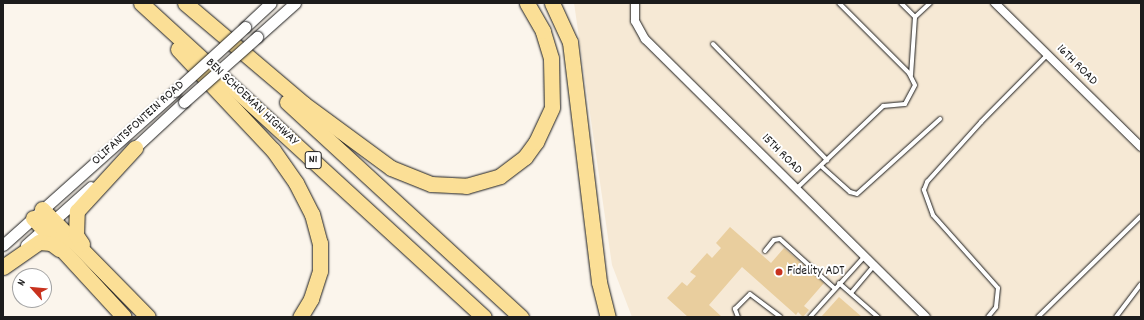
<!DOCTYPE html>
<style>
body{margin:0}
#map{position:relative;width:1144px;height:320px;overflow:hidden;background:#fbf5ec;font-family:Dekko,sans-serif}
div>[style]{position:absolute}
.built>*{inset:0;background:#f6e9d5}
.building>*{inset:0;background:#e9ce9e}
.roads{filter:drop-shadow(0 0 1px #1c1c1c) drop-shadow(0 0 1px #1c1c1c)}
.lane>*{height:4px;margin:-2px;padding:0 2px;transform-origin:2px;border-radius:2px;background:#fff}
.street>*{height:8px;margin:-4px;padding:0 4px;transform-origin:4px;border-radius:4px;background:#fff}
.secondary>*{height:11px;margin:-5.5px;padding:0 5.5px;transform-origin:5.5px;border-radius:5.5px;background:#fff}
.highway>*{height:15px;margin:-7.5px;padding:0 7.5px;transform-origin:7.5px;border-radius:7.5px;background:#fbdf96}
.bridges{filter:drop-shadow(0 0 1px #1c1c1c) drop-shadow(0 0 1px #1c1c1c)}
.secondary-bridge>*{height:11px;margin:-5.5px;padding:0 5.5px;transform-origin:5.5px;border-radius:5.5px;background:#fff}
.dots>*{width:11px;height:11px;translate:-50% -50%;box-sizing:border-box;border:2px solid #fff;border-radius:50%}
span{translate:-50% -50%;white-space:nowrap;text-align:center;line-height:1.15;-webkit-text-stroke:4px #fff;paint-order:stroke}
.shield-label span{padding:1px 3px;background:#fff;border:1px solid;border-radius:3px;-webkit-text-stroke-width:0}
.shield-label{font-size:12px;color:#1c1c1c;font-weight:700}
.street-label{font-size:13px;color:#1c1c1c}
.poi-label{font-size:13px;color:#1c1c1c}
.left{translate:0 -50%;text-align:left}
.frame{position:absolute;inset:0;border:4px solid #1c1c1c;pointer-events:none}
.north{position:absolute;left:12px;top:268px;width:40px;height:40px;box-sizing:border-box;background:#fff;border:1px solid #a4a4a4;border-radius:50%;rotate:297deg;font-size:11px;font-weight:700;line-height:16px;text-align:center;color:#1c1c1c}
.north::after{content:'';display:block;margin:auto;width:14px;height:18px;background:#c8321e;clip-path:polygon(50% 0,100% 100%,50% 72%,0 100%)}
</style>
<div id="map">
<div class="built">
<i style="clip-path:polygon(574px 3px,1141px 3px,1141px 317px,632px 317px,612px 265px)"></i>
</div>
<div class="building">
<i style="clip-path:polygon(730px 227px,771px 263px,784px 248px,824px 283px,804px 306px,809px 310px,803px 317px,798px 312px,796px 315px,742px 267px,709px 305px,722px 317px,688px 317px,667px 298px,682px 282px,687px 286px,696px 276px,690px 272px,707px 253px,712px 258px,721px 248px,716px 243px)"></i>
<i style="clip-path:polygon(839px 297px,862px 317px,821px 317px)"></i>
</div>
<div class="roads">
<div class="lane">
<i style="left:901px;top:3px;width:20px;rotate:45deg"></i>
<i style="left:915px;top:17px;width:58px;rotate:93.9deg"></i>
<i style="left:915px;top:17px;width:21px;rotate:-43deg"></i>
<i style="left:713px;top:44px;width:163px;rotate:45.5deg"></i>
<i style="left:821px;top:166px;width:39px;rotate:42deg"></i>
<i style="left:850px;top:192px;width:7px;rotate:16deg"></i>
<i style="left:857px;top:194px;width:112px;rotate:-42.1deg"></i>
<i style="left:797px;top:188px;width:119px;rotate:-43.6deg"></i>
<i style="left:883px;top:106px;width:22px;rotate:-5deg"></i>
<i style="left:905px;top:104px;width:21px;rotate:-62deg"></i>
<i style="left:915px;top:85px;width:13px;rotate:-117deg"></i>
<i style="left:909px;top:73px;width:99px;rotate:-135deg"></i>
<i style="left:765px;top:251px;width:14px;rotate:-51deg"></i>
<i style="left:774px;top:240px;width:6px;rotate:-9deg"></i>
<i style="left:780px;top:239px;width:73px;rotate:42.2deg"></i>
<i style="left:839px;top:283px;width:52px;rotate:41.1deg"></i>
<i style="left:851px;top:293px;width:35px;rotate:-50deg"></i>
<i style="left:738px;top:317px;width:9px;rotate:-111deg"></i>
<i style="left:735px;top:309px;width:21px;rotate:-45deg"></i>
<i style="left:750px;top:294px;width:38px;rotate:37deg"></i>
<i style="left:810px;top:317px;width:81px;rotate:-48deg"></i>
<i style="left:988px;top:317px;width:13px;rotate:-51deg"></i>
<i style="left:996px;top:307px;width:19px;rotate:-84deg"></i>
<i style="left:998px;top:288px;width:98px;rotate:-131.7deg"></i>
<i style="left:933px;top:215px;width:27px;rotate:-110deg"></i>
<i style="left:924px;top:190px;width:9px;rotate:-69deg"></i>
<i style="left:927px;top:182px;width:81px;rotate:-48deg"></i>
<i style="left:981px;top:122px;width:94px;rotate:-45.4deg"></i>
<i style="left:1038px;top:317px;width:144px;rotate:-44.4deg"></i>
<i style="left:1116px;top:317px;width:41px;rotate:-52.9deg"></i>
</div>
<div class="street">
<i style="left:635px;top:3px;width:18px;rotate:90deg"></i>
<i style="left:635px;top:21px;width:21px;rotate:61deg"></i>
<i style="left:645px;top:39px;width:395px;rotate:44.7deg"></i>
<i style="left:995px;top:3px;width:205px;rotate:44.6deg"></i>
</div>
<div class="secondary">
<i style="left:245px;top:27px;width:35px;rotate:-43deg"></i>
<i style="left:257px;top:37px;width:51px;rotate:-41.8deg"></i>
<i style="left:129px;top:153px;width:75px;rotate:-42.8deg"></i>
<i style="left:3px;top:245px;width:231px;rotate:-41.8deg"></i>
<i style="left:26px;top:245px;width:87px;rotate:-41.7deg"></i>
</div>
<div class="highway">
<i style="left:141px;top:3px;width:465px;rotate:42.5deg"></i>
<i style="left:185px;top:3px;width:156px;rotate:40.3deg"></i>
<i style="left:304px;top:104px;width:108px;rotate:36.3deg"></i>
<i style="left:391px;top:168px;width:43px;rotate:21.8deg"></i>
<i style="left:431px;top:184px;width:35px;rotate:3deg"></i>
<i style="left:466px;top:186px;width:35px;rotate:-16deg"></i>
<i style="left:500px;top:176px;width:31px;rotate:-37deg"></i>
<i style="left:525px;top:157px;width:19px;rotate:-54deg"></i>
<i style="left:536px;top:142px;width:38px;rotate:-65deg"></i>
<i style="left:552px;top:107px;width:49px;rotate:-91.2deg"></i>
<i style="left:551px;top:58px;width:28px;rotate:-107deg"></i>
<i style="left:543px;top:31px;width:32px;rotate:-120deg"></i>
<i style="left:552px;top:3px;width:43px;rotate:65.2deg"></i>
<i style="left:570px;top:42px;width:242px;rotate:83.1deg"></i>
<i style="left:599px;top:282px;width:36px;rotate:76deg"></i>
<i style="left:178px;top:49px;width:139px;rotate:46.8deg"></i>
<i style="left:273px;top:150px;width:40px;rotate:55.1deg"></i>
<i style="left:296px;top:183px;width:35px;rotate:63deg"></i>
<i style="left:312px;top:214px;width:30px;rotate:75deg"></i>
<i style="left:320px;top:243px;width:28px;rotate:90deg"></i>
<i style="left:320px;top:271px;width:29px;rotate:108deg"></i>
<i style="left:311px;top:299px;width:21px;rotate:121deg"></i>
<i style="left:287px;top:102px;width:318px;rotate:42.6deg"></i>
<i style="left:42px;top:209px;width:151px;rotate:45.5deg"></i>
<i style="left:33px;top:218px;width:134px;rotate:47.4deg"></i>
<i style="left:82px;top:244px;width:11px;rotate:-124deg"></i>
<i style="left:76px;top:235px;width:24px;rotate:-88deg"></i>
<i style="left:77px;top:211px;width:86px;rotate:-47.4deg"></i>
<i style="left:3px;top:267px;width:44px;rotate:-34.8deg"></i>
<i style="left:39px;top:242px;width:12px;rotate:5deg"></i>
<i style="left:51px;top:243px;width:10px;rotate:37deg"></i>
</div>
</div>
<div class="bridges">
<div class="secondary-bridge">
<i style="left:175px;top:91px;width:95px;rotate:-42.4deg"></i>
<i style="left:184px;top:102px;width:98px;rotate:-41.7deg"></i>
</div>
</div>
<div class="dots">
<i style="left:779px;top:272px;background:#c8321e"></i>
</div>
<div class="shield-label">
<span style="left:313px;top:160px">N1</span>
</div>
<div class="street-label">
<span style="left:1076px;top:66px;rotate:45deg">16TH ROAD</span>
<span style="left:251px;top:103px;rotate:43deg">BEN SCHOEMAN HIGHWAY</span>
<span style="left:139px;top:124px;rotate:-42deg">OLIFANTSFONTEIN ROAD</span>
<span style="left:781px;top:155px;rotate:45deg">15TH ROAD</span>
</div>
<div class="poi-label">
<span class="left" style="left:787px;top:272px">Fidelity ADT</span>
</div>
<div class="frame"></div>
<div class="north">N</div>
</div>
